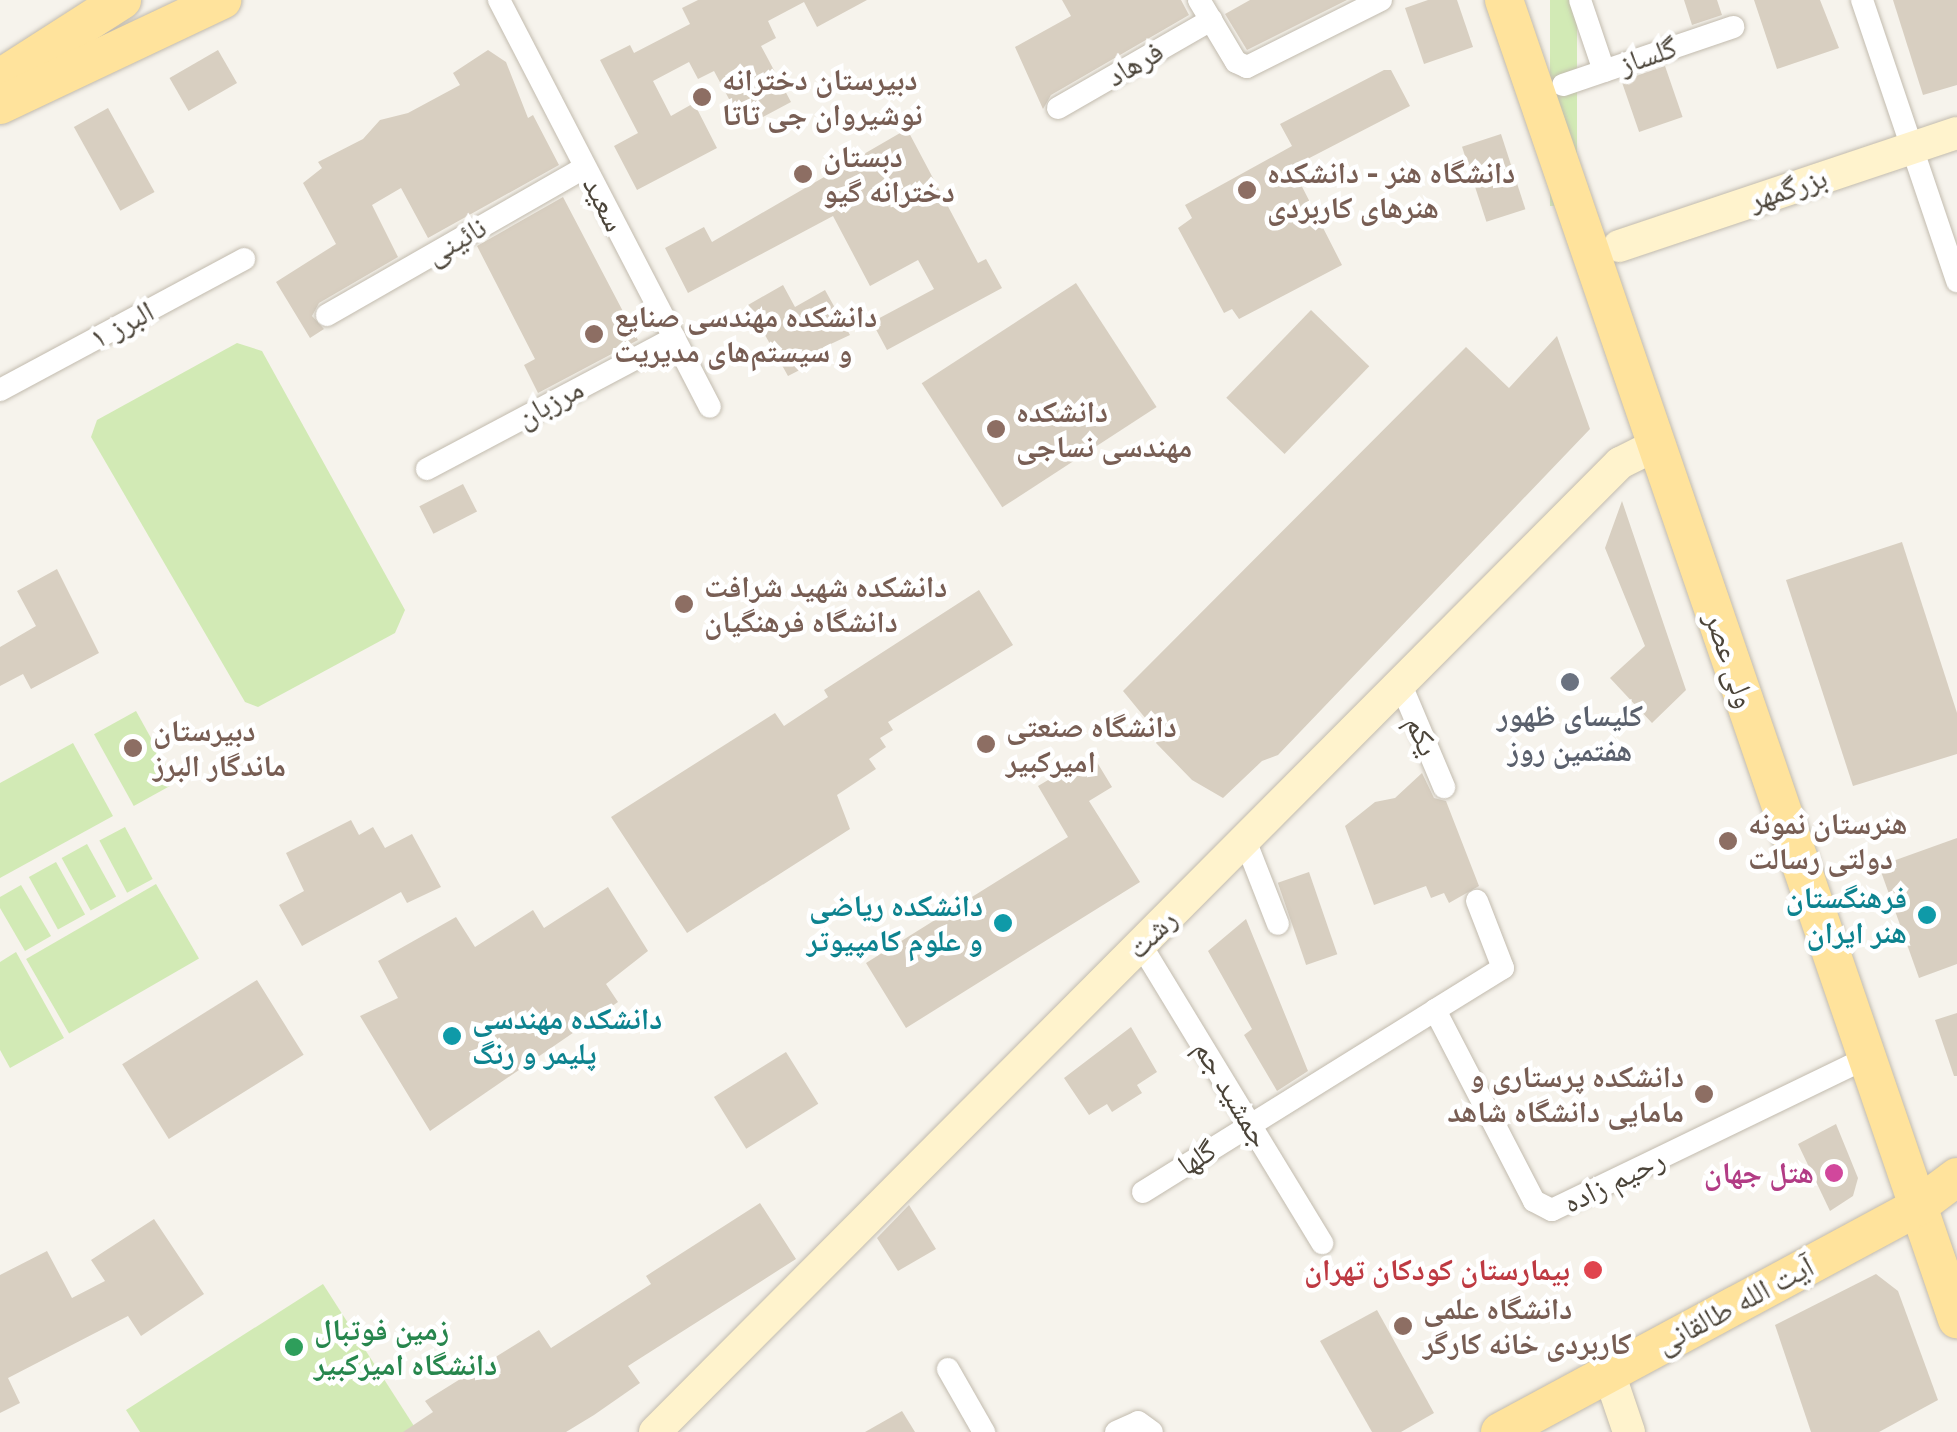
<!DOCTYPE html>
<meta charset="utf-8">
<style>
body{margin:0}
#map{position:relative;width:1957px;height:1432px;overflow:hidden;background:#f6f3ec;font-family:Raleway,"Noto Naskh Arabic",sans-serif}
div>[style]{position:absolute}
.green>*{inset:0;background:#d2eab5;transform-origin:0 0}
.building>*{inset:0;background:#d8cfc1;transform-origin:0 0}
.roads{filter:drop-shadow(0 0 2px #c2bbae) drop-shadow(0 0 2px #c2bbae)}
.street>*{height:22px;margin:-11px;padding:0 11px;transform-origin:11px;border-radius:11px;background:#fff}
.secondary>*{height:32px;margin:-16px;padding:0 16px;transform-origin:16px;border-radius:16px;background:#fff3cd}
.primary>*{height:38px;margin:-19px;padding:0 19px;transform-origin:19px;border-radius:19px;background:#ffe39c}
.dots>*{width:28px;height:28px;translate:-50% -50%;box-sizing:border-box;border:5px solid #fff;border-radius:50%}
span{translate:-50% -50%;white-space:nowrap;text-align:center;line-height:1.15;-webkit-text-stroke:9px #fff;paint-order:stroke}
.street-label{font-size:30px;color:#4b4439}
.education-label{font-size:30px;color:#785e54;font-weight:700}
.left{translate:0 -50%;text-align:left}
.right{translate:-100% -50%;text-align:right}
.worship-label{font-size:30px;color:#5b616d;font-weight:700}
.culture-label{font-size:30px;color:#0d838f;font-weight:700}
.hotel-label{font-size:30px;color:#b23c85;font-weight:700}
.health-label{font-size:30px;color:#be3a42;font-weight:700}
.leisure-label{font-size:30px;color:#27864d;font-weight:700}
</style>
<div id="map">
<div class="green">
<i style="left:1550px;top:0;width:27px;height:206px"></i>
<i style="clip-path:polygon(237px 343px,262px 351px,405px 610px,395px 633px,258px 707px,245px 702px,91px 437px,97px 420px)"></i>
<i style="left:136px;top:711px;width:82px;height:48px;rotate:61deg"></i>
<i style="clip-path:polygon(73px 743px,113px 816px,0 878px,0 783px)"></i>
<i style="left:125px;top:827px;width:59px;height:29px;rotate:62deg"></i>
<i style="left:87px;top:844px;width:60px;height:29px;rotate:61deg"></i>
<i style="left:56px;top:862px;width:60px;height:31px;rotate:61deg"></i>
<i style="left:156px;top:884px;width:86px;height:150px;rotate:60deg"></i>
<i style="clip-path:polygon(21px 885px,51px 936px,25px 951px,0 908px,0 897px)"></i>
<i style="clip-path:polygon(16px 952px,64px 1038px,10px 1068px,0 1050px,0 962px)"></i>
<i style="clip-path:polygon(323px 1284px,414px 1426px,404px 1432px,140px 1432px,126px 1410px)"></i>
</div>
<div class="building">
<i style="clip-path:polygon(698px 0,867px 0,817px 27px,804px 2px,768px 21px,776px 38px,761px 46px,791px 102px,744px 127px,714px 71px,698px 79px,689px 62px,653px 81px,671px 116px,694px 103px,717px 148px,637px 190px,614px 146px,638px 133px,600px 60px,630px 45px,634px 53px,690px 24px,682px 8px)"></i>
<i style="clip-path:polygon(1062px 0,1181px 0,1189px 15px,1051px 95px,1043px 109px,1015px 47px,1071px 16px)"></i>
<i style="clip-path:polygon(1250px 0,1347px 0,1247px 50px,1225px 14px)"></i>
<i style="clip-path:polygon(1428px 0,1457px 0,1473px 47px,1424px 64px,1405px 8px)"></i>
<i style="clip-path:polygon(1684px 0,1717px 0,1722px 15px,1692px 25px)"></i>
<i style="clip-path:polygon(1754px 0,1820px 0,1839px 48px,1777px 69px)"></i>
<i style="clip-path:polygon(1893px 0,1957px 0,1957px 85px,1923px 95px)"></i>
<i style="left:218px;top:50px;width:38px;height:56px;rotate:60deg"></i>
<i style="clip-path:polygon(488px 50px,506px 62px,528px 118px,533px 115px,559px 165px,428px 238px,401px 188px,372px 205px,398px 257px,319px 303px,312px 316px,324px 329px,310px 338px,276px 282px,336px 244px,303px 183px,322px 168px,318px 162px,363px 139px,380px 120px,408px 113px,460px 85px,453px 73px)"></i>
<i style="left:1665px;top:66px;width:54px;height:46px;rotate:71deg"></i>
<i style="clip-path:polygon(1384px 70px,1391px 70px,1410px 106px,1292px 167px,1342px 265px,1239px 319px,1232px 309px,1224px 313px,1178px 228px,1192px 218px,1185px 205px,1292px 146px,1280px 124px)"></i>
<i style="left:108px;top:108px;width:96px;height:39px;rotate:61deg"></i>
<i style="clip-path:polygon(907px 129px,978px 263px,986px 259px,1002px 288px,887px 350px,872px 322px,934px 289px,918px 260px,870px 286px,833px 216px,688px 293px,665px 248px,704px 227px,712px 242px)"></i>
<i style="left:1501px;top:134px;width:79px;height:41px;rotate:72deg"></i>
<i style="clip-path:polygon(563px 197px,638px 340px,538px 393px,524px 365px,535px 359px,477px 246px)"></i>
<i style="left:1076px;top:283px;width:148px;height:184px;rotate:57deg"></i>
<i style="clip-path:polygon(783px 285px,795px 307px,825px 290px,850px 335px,820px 349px,825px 357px,788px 376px,748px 305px)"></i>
<i style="left:1311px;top:310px;width:81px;height:122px;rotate:44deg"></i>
<i style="clip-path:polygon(1557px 336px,1590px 429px,1278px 755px,1262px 761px,1223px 798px,1192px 780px,1156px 743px,1160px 736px,1123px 691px,1466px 347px,1509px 388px)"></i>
<i style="left:463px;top:484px;width:31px;height:49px;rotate:63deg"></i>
<i style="clip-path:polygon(1622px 501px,1686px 690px,1652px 723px,1610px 678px,1645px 646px,1605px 548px)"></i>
<i style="clip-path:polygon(1902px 542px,1957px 713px,1957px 754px,1853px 786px,1786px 580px)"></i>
<i style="clip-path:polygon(57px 569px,99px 653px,31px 689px,23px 674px,0 686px,0 647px,36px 626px,17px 591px)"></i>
<i style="clip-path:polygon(979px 590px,1013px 645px,888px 722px,893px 730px,880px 738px,886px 747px,869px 759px,876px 769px,837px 795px,850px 829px,687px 933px,611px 817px,775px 713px,784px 726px,828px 697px,824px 690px)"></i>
<i style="clip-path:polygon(1092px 754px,1112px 787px,1089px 801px,1140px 882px,906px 1028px,866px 963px,1068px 837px,1038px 786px)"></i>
<i style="clip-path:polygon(1422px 773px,1434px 798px,1446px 801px,1479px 886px,1449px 903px,1444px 893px,1431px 898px,1426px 886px,1374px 905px,1345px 826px,1375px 802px,1395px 798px)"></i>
<i style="clip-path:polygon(351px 820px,359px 835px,373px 827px,385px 848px,412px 834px,441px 887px,407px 903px,401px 892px,302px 946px,279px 905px,304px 891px,286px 853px)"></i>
<i style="clip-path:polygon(1957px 838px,1957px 964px,1919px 978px,1879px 866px)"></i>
<i style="left:1309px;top:872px;width:87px;height:33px;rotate:71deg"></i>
<i style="clip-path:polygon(608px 887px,648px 951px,606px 984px,618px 1002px,430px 1131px,360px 1016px,398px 998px,378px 961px,456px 917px,475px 947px,533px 910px,544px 928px)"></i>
<i style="clip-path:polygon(1246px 919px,1308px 1071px,1277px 1091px,1244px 1035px,1252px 1029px,1208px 951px)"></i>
<i style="left:257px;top:980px;width:88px;height:159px;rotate:58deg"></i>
<i style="clip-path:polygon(1957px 1013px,1957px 1076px,1954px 1076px,1935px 1020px)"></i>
<i style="clip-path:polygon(1131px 1027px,1157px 1072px,1137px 1085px,1142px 1093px,1112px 1112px,1107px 1104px,1089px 1115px,1064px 1078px)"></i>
<i style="left:786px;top:1052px;width:61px;height:85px;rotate:58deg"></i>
<i style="clip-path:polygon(1836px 1124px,1858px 1178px,1853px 1196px,1830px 1211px,1798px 1144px)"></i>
<i style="clip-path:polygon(760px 1203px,796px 1259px,628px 1366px,640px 1383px,594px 1415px,566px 1432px,403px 1432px,433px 1412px,425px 1401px,539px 1330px,551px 1348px,651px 1284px,646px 1276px)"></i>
<i style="clip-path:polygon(909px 1205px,936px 1249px,898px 1271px,877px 1238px)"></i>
<i style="clip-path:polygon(154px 1219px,204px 1294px,141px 1336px,128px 1316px,8px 1378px,20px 1403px,0 1413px,0 1275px,47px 1251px,72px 1298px,105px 1281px,91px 1260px)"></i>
<i style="clip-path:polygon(1876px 1274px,1898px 1291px,1938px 1400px,1879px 1432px,1811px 1432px,1775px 1325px)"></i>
<i style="clip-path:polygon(1377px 1310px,1434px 1413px,1401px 1432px,1372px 1432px,1320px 1341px)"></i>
<i style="clip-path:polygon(902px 1411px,915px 1432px,865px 1432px)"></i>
</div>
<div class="roads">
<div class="street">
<i style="left:499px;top:0;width:458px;rotate:62.6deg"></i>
<i style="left:1199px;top:0;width:72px;rotate:59.2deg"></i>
<i style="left:1236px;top:62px;width:12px;rotate:24deg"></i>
<i style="left:1247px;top:67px;width:150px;rotate:-26.6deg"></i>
<i style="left:1580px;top:0;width:75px;rotate:71.3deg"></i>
<i style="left:1862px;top:0;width:297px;rotate:71.3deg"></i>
<i style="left:1563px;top:85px;width:180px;rotate:-18.8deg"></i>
<i style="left:1058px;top:108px;width:177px;rotate:-29.9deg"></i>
<i style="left:327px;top:315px;width:297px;rotate:-29.8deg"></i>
<i style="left:0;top:390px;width:277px;rotate:-28.2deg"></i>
<i style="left:427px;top:469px;width:280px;rotate:-27.9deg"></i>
<i style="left:1401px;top:685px;width:111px;rotate:67.1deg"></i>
<i style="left:1245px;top:840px;width:90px;rotate:68.6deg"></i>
<i style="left:1141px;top:945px;width:349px;rotate:58.7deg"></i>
<i style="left:1435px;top:1010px;width:80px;rotate:-31.7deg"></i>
<i style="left:1503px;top:968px;width:72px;rotate:-111.2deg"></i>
<i style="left:1143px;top:1192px;width:344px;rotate:-31.9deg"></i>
<i style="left:1435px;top:1010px;width:215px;rotate:62.6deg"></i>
<i style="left:1534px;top:1201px;width:20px;rotate:27deg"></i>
<i style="left:1552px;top:1210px;width:350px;rotate:-25.8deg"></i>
<i style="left:948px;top:1369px;width:73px;rotate:60.3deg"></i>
<i style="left:1116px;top:1432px;width:24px;rotate:-24deg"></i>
<i style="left:1138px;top:1422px;width:17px;rotate:36deg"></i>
</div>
<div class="secondary">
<i style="left:1619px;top:246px;width:356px;rotate:-18.5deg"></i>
<i style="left:1609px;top:1373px;width:62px;rotate:71.3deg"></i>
<i style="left:655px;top:1432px;width:1368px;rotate:-45.12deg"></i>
<i style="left:1620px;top:463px;width:40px;rotate:-26.6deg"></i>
</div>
<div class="primary">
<i style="left:1504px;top:0;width:1395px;rotate:71.05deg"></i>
<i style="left:0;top:78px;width:145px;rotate:-32.6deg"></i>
<i style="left:0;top:105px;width:246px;rotate:-25.3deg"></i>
<i style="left:1500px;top:1432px;width:474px;rotate:-28.3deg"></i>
<i style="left:1917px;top:1207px;width:50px;rotate:-36.9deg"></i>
</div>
</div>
<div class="dots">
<i style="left:702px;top:97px;background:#8d6e63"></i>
<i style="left:803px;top:174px;background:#8d6e63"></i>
<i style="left:1247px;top:190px;background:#8d6e63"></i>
<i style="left:594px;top:334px;background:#8d6e63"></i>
<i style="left:996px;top:429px;background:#8d6e63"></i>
<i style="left:684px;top:604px;background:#8d6e63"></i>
<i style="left:1570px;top:682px;background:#6b7280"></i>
<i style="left:986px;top:744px;background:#8d6e63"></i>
<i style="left:133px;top:748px;background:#8d6e63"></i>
<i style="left:1728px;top:841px;background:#8d6e63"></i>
<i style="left:1927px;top:915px;background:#0f9aa8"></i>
<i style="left:1003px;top:923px;background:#0f9aa8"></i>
<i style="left:452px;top:1036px;background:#0f9aa8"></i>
<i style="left:1704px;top:1094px;background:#8d6e63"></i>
<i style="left:1834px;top:1173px;background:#d1479c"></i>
<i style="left:1593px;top:1270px;background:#e0444e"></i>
<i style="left:1403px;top:1326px;background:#8d6e63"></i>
<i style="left:294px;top:1347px;background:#2e9e5b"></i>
</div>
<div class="street-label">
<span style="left:1648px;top:56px;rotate:-19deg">گلساز</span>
<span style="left:1135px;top:64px;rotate:-30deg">فرهاد</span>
<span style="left:1788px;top:189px;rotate:-18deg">بزرگمهر</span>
<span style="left:604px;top:204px;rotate:63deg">سعید</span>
<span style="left:456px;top:241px;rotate:-30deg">نائینی</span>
<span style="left:122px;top:325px;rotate:-28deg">البرز ۱</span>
<span style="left:550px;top:403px;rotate:-28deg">مرزبان</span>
<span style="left:1730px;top:660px;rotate:71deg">ولی عصر</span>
<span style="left:1422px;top:736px;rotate:67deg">یکم</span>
<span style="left:1152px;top:934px;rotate:-45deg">رشت</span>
<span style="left:1232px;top:1094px;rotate:59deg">جمشید جم</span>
<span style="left:1197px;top:1158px;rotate:-32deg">گلها</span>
<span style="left:1614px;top:1181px;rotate:-26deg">رحیم زاده</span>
<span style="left:1735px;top:1305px;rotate:-28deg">آیت الله طالقانی</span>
</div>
<div class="education-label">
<span class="left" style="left:722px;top:97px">دبیرستان دخترانه<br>نوشیروان جی تاتا</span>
<span class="left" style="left:823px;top:174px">دبستان<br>دخترانه گیو</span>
<span class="left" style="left:1267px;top:190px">دانشگاه هنر - دانشکده<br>هنرهای کاربردی</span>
<span class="left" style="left:614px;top:334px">دانشکده مهندسی صنایع<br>و سیستم‌های مدیریت</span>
<span class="left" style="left:1016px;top:429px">دانشکده<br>مهندسی نساجی</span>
<span class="left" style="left:704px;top:604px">دانشکده شهید شرافت<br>دانشگاه فرهنگیان</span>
<span class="left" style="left:1006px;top:744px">دانشگاه صنعتی<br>امیرکبیر</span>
<span class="left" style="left:153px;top:748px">دبیرستان<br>ماندگار البرز</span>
<span class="left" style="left:1748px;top:841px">هنرستان نمونه<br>دولتی رسالت</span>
<span class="right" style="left:1684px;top:1094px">دانشکده پرستاری و<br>مامایی دانشگاه شاهد</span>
<span class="left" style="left:1423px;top:1326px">دانشگاه علمی<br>کاربردی خانه کارگر</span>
</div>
<div class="worship-label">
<span style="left:1570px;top:733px">کلیسای ظهور<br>هفتمین روز</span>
</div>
<div class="culture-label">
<span class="right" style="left:1907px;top:915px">فرهنگستان<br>هنر ایران</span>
<span class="right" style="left:983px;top:923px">دانشکده ریاضی<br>و علوم کامپیوتر</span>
<span class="left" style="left:472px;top:1036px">دانشکده مهندسی<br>پلیمر و رنگ</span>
</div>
<div class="hotel-label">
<span class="right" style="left:1814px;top:1173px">هتل جهان</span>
</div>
<div class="health-label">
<span class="right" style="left:1570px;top:1270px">بیمارستان کودکان تهران</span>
</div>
<div class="leisure-label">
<span class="left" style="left:314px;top:1347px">زمین فوتبال<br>دانشگاه امیرکبیر</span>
</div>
</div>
